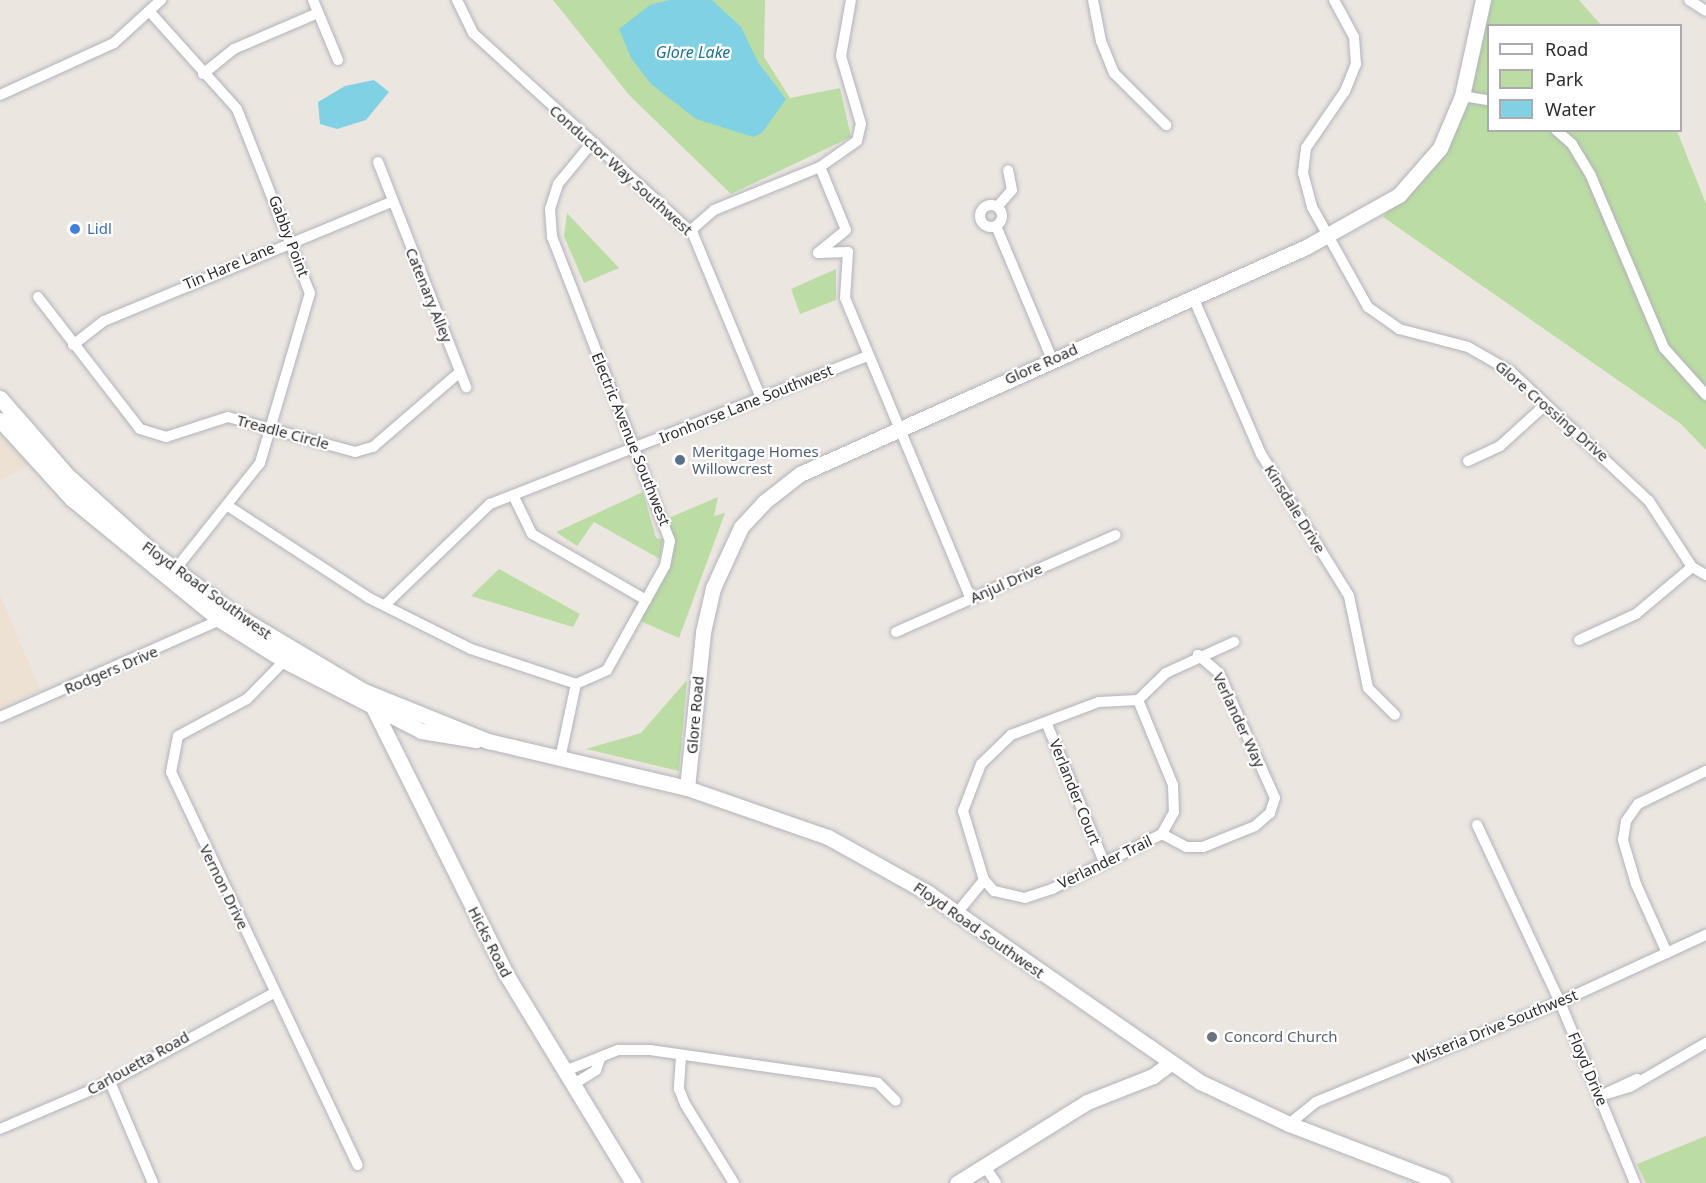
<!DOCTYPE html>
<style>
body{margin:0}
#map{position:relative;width:1706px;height:1183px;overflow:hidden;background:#ece6e0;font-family:"Noto Sans",sans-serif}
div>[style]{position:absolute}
.education>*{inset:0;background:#ece1d2}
.green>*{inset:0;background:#bbdda3}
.water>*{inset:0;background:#7fd1e3}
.roads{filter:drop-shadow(0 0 2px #b1b3bb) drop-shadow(0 0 2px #b1b3bb)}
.street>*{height:10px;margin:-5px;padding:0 5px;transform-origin:5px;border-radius:5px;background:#fff}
.street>.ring{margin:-5px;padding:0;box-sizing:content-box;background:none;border:10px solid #fff;border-radius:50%}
.secondary>*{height:15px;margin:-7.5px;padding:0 7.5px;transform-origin:7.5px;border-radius:7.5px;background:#fff}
.dots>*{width:16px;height:16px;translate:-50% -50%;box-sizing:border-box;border:3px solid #fff;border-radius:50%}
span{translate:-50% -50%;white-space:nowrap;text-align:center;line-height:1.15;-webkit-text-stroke:4.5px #fff;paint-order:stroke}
.street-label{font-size:15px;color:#2c2c2c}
.shop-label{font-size:15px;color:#366cbe}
.left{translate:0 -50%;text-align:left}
.service-label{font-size:15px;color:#4e5e75}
.worship-label{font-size:15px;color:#5b616d}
.water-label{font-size:16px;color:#1c7391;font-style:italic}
.legend{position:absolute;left:1487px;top:24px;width:195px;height:108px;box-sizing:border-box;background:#fff;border:2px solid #ababab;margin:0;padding:8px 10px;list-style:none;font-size:18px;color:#2c2c2c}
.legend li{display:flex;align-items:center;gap:12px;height:30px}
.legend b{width:30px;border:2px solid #ababab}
</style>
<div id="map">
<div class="education">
<i style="clip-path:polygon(0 424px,30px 465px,0 481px)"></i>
<i style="clip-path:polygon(0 595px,40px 690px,0 707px)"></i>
</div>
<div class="green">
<i style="clip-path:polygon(553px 0,765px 0,764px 57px,790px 98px,840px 88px,851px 137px,731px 194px,630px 96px)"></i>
<i style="clip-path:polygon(1492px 0,1579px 0,1601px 25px,1488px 26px,1488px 130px,1677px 131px,1706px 204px,1706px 450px,1681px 424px,1383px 217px,1465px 112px)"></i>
<i style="clip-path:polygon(567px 213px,619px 268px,584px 283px,564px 236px)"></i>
<i style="clip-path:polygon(836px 269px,836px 300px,800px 314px,791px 289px)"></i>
<i style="clip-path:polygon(643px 492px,656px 538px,663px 539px,660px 559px,594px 522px,577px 546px,556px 532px)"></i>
<i style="clip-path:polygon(718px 497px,714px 516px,725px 513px,679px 638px,638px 620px,661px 573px,670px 535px,664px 520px)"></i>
<i style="clip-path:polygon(499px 569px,580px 614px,573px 627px,471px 596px)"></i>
<i style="clip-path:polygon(687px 680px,679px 771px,586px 749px,641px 733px)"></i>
<i style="clip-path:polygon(1706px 1136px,1706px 1183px,1646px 1183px,1637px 1164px)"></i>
</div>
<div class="water">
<i style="clip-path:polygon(669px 0,712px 0,741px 27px,758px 62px,786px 99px,762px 133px,753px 137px,696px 119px,651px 84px,631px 58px,619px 29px,650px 5px)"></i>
<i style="clip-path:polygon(374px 80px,389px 92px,366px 120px,337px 129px,320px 124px,318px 102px,345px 86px)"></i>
</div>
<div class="roads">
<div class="street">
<i style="left:313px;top:0;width:65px;rotate:67.4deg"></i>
<i style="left:457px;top:0;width:37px;rotate:64deg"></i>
<i style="left:473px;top:33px;width:298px;rotate:42.4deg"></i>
<i style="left:693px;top:234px;width:178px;rotate:67.5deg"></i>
<i style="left:1093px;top:0;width:42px;rotate:79deg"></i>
<i style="left:1101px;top:41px;width:35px;rotate:68deg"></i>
<i style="left:1114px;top:73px;width:74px;rotate:45deg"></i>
<i style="left:1334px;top:0;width:42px;rotate:61.6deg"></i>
<i style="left:1354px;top:37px;width:27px;rotate:86deg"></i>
<i style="left:1356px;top:64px;width:29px;rotate:112deg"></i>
<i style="left:1345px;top:91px;width:69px;rotate:124.4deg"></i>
<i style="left:1306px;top:148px;width:25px;rotate:97deg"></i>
<i style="left:1303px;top:173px;width:35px;rotate:75deg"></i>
<i style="left:1312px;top:207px;width:115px;rotate:60.8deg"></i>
<i style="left:1368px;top:307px;width:38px;rotate:35deg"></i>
<i style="left:1399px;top:329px;width:71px;rotate:14.6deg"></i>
<i style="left:1468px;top:347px;width:48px;rotate:29.7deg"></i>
<i style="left:1510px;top:371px;width:190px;rotate:43.1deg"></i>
<i style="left:1649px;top:501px;width:79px;rotate:56.9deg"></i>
<i style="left:1692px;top:567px;width:16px;rotate:30deg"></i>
<i style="left:1689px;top:0;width:20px;rotate:33deg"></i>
<i style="left:150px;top:12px;width:130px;rotate:48.1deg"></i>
<i style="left:237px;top:109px;width:198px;rotate:68.4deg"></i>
<i style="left:310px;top:293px;width:177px;rotate:106.4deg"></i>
<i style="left:260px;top:463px;width:137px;rotate:128.5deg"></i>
<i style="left:203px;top:74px;width:40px;rotate:-39deg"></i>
<i style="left:234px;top:49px;width:91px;rotate:-23.2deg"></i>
<i style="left:0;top:95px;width:125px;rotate:-24.5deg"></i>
<i style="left:114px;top:43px;width:64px;rotate:-42.5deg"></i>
<i style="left:1462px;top:96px;width:26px;rotate:9deg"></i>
<i style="left:1556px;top:130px;width:21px;rotate:41deg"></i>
<i style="left:1572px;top:144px;width:37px;rotate:59deg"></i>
<i style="left:1591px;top:176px;width:187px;rotate:67deg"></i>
<i style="left:1664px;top:348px;width:63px;rotate:48.2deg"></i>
<i style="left:378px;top:162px;width:242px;rotate:68.6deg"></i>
<i style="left:820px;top:167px;width:68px;rotate:67.6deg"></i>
<i style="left:846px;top:230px;width:36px;rotate:141deg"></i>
<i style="left:818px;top:253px;width:30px;rotate:-2deg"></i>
<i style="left:848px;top:252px;width:46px;rotate:93.7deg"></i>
<i style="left:845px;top:298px;width:326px;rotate:67.3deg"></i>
<i class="ring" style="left:980px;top:205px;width:12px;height:12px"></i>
<i style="left:998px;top:206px;width:21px;rotate:-49deg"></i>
<i style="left:1012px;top:190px;width:20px;rotate:-101deg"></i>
<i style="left:996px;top:226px;width:144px;rotate:67.2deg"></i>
<i style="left:690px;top:231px;width:32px;rotate:-41deg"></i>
<i style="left:714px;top:210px;width:114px;rotate:-22.1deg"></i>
<i style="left:820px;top:167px;width:45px;rotate:-35.1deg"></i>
<i style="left:857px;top:141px;width:17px;rotate:-77deg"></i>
<i style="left:861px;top:124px;width:71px;rotate:-106.4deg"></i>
<i style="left:841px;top:56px;width:57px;rotate:-79.9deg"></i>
<i style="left:38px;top:297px;width:167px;rotate:52.3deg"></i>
<i style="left:140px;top:429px;width:27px;rotate:17deg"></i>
<i style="left:166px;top:437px;width:65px;rotate:-17.9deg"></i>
<i style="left:228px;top:417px;width:132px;rotate:15.4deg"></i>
<i style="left:355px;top:452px;width:19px;rotate:-16deg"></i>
<i style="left:373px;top:447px;width:115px;rotate:-40.8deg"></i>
<i style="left:1193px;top:297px;width:171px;rotate:66.6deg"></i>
<i style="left:1261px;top:454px;width:167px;rotate:58.2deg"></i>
<i style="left:1349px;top:596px;width:94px;rotate:78.3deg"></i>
<i style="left:1368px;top:688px;width:38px;rotate:45deg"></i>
<i style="left:73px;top:345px;width:39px;rotate:-38deg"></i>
<i style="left:104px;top:321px;width:312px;rotate:-22.5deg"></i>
<i style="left:1468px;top:461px;width:35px;rotate:-25deg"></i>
<i style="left:1500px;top:446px;width:61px;rotate:-42.3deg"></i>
<i style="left:513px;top:495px;width:43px;rotate:64deg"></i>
<i style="left:532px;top:534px;width:132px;rotate:30.1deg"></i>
<i style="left:228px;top:506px;width:168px;rotate:33.1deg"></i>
<i style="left:369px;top:598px;width:114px;rotate:26.6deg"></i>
<i style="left:471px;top:649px;width:111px;rotate:18.4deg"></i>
<i style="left:576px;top:684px;width:34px;rotate:-24deg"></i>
<i style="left:607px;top:670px;width:119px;rotate:-60.9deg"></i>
<i style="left:665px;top:566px;width:25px;rotate:-79deg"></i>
<i style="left:670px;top:541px;width:326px;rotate:-111.2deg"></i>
<i style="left:552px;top:237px;width:28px;rotate:-94deg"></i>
<i style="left:550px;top:209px;width:26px;rotate:-72deg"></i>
<i style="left:558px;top:184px;width:50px;rotate:-50.6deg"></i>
<i style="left:387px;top:603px;width:143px;rotate:-43.9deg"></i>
<i style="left:490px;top:504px;width:405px;rotate:-21.4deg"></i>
<i style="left:896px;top:632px;width:240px;rotate:-23.8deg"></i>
<i style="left:1579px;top:640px;width:63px;rotate:-24.5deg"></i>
<i style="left:1636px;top:614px;width:73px;rotate:-40deg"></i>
<i style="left:289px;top:656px;width:60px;rotate:134.3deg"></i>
<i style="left:247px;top:699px;width:78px;rotate:151.8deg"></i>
<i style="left:178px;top:736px;width:37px;rotate:101deg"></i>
<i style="left:171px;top:772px;width:435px;rotate:64.6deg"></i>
<i style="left:1138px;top:700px;width:92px;rotate:67.6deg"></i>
<i style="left:1173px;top:785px;width:27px;rotate:88deg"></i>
<i style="left:1174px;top:812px;width:25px;rotate:119deg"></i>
<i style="left:1162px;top:834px;width:123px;rotate:153.4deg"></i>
<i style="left:1052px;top:889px;width:28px;rotate:162deg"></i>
<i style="left:1025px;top:898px;width:32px;rotate:-167deg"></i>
<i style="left:994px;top:891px;width:15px;rotate:-132deg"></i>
<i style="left:984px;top:880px;width:72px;rotate:-106.9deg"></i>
<i style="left:963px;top:811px;width:50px;rotate:-69deg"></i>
<i style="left:981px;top:764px;width:42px;rotate:-44deg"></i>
<i style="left:1011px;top:735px;width:94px;rotate:-20.6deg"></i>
<i style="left:1099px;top:702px;width:39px;rotate:-3deg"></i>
<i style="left:1138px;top:700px;width:39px;rotate:-44deg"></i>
<i style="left:1166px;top:673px;width:75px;rotate:-24.5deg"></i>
<i style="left:0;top:717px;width:240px;rotate:-23.8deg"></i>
<i style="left:1046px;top:722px;width:152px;rotate:67.5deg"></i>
<i style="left:560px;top:759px;width:77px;rotate:-78deg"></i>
<i style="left:1477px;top:825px;width:195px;rotate:64.9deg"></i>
<i style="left:1560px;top:1002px;width:196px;rotate:67.5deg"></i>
<i style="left:1162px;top:834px;width:27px;rotate:28deg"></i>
<i style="left:1186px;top:847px;width:17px"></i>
<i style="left:1203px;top:847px;width:56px;rotate:-22deg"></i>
<i style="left:1255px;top:826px;width:20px;rotate:-41deg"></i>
<i style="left:1270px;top:813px;width:16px;rotate:-72deg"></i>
<i style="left:1275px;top:798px;width:137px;rotate:-114.1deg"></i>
<i style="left:1219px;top:673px;width:28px;rotate:-139deg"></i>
<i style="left:957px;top:913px;width:43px;rotate:-50.7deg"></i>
<i style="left:1667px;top:953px;width:76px;rotate:-114.2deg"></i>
<i style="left:1636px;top:884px;width:46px;rotate:-106.5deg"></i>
<i style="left:1623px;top:840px;width:19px;rotate:-81deg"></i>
<i style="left:1626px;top:821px;width:21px;rotate:-55deg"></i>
<i style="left:1638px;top:804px;width:76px;rotate:-25.9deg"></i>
<i style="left:681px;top:1057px;width:32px;rotate:94deg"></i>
<i style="left:679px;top:1089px;width:16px;rotate:68deg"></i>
<i style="left:685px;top:1104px;width:93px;rotate:58.2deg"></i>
<i style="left:565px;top:1071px;width:57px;rotate:-21.6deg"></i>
<i style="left:618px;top:1050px;width:32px"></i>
<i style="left:650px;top:1050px;width:230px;rotate:8.2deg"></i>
<i style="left:878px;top:1083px;width:25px;rotate:45deg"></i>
<i style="left:110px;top:1082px;width:110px;rotate:66.9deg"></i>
<i style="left:574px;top:1084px;width:26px;rotate:-32deg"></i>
<i style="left:596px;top:1070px;width:12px;rotate:-70deg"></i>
<i style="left:1600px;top:1096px;width:31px;rotate:-17deg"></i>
<i style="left:1630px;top:1087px;width:88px;rotate:-30.1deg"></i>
<i style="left:1600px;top:1096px;width:41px;rotate:-24.7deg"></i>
<i style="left:1289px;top:1124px;width:35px;rotate:-39deg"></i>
<i style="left:1316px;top:1102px;width:264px;rotate:-22.3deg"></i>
<i style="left:1560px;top:1002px;width:161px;rotate:-24.7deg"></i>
<i style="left:0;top:1129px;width:120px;rotate:-23.1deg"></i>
<i style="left:110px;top:1082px;width:187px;rotate:-28.5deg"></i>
<i style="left:985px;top:1167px;width:19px;rotate:55deg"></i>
</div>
<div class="secondary">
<i style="left:0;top:398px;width:101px;rotate:49deg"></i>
<i style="left:66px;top:474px;width:121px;rotate:42deg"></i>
<i style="left:156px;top:555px;width:96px;rotate:37deg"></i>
<i style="left:233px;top:613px;width:152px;rotate:30.8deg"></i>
<i style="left:364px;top:691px;width:134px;rotate:22deg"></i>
<i style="left:488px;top:741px;width:204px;rotate:13.3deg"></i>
<i style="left:687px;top:788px;width:149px;rotate:19.2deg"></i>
<i style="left:828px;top:837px;width:115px;rotate:29.2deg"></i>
<i style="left:928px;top:893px;width:331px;rotate:34.8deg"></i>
<i style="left:1200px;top:1082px;width:98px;rotate:25.3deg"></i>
<i style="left:1289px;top:1124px;width:165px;rotate:21deg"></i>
<i style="left:0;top:420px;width:107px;rotate:47.7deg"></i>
<i style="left:72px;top:499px;width:191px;rotate:39.3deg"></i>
<i style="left:220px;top:620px;width:77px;rotate:32.2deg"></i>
<i style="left:285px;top:661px;width:153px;rotate:27.2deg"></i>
<i style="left:421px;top:731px;width:56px;rotate:9.3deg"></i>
<i style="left:373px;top:707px;width:298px;rotate:63.5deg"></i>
<i style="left:506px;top:974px;width:245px;rotate:58.7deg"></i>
<i style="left:687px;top:788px;width:157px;rotate:-84.1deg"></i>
<i style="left:703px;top:632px;width:45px;rotate:-77.2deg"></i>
<i style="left:713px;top:588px;width:67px;rotate:-65.3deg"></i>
<i style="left:741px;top:527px;width:34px;rotate:-47deg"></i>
<i style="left:764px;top:502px;width:46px;rotate:-37.9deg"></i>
<i style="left:800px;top:474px;width:555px;rotate:-24.16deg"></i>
<i style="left:1306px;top:247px;width:107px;rotate:-29.2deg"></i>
<i style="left:1399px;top:195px;width:62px;rotate:-48.9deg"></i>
<i style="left:1440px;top:148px;width:56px;rotate:-67.1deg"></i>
<i style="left:1462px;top:96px;width:98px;rotate:-77.7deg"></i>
<i style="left:957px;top:1183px;width:153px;rotate:-31.9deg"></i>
<i style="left:1087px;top:1102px;width:71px;rotate:-21.5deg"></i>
<i style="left:1153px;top:1076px;width:20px;rotate:-37deg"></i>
</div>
</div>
<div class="dots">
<i style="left:75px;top:229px;background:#3f7fe0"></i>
<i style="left:680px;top:460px;background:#5c6f8a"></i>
<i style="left:1212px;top:1037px;background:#6b7280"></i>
</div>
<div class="street-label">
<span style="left:621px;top:170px;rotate:42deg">Conductor Way Southwest</span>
<span style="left:289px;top:236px;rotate:69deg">Gabby Point</span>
<span style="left:229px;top:266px;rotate:-23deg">Tin Hare Lane</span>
<span style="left:429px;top:295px;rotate:68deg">Catenary Alley</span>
<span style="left:1041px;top:364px;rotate:-24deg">Glore Road</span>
<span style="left:746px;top:404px;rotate:-22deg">Ironhorse Lane Southwest</span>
<span style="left:1552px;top:411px;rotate:41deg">Glore Crossing Drive</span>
<span style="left:283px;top:432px;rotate:15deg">Treadle Circle</span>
<span style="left:631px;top:439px;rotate:68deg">Electric Avenue Southwest</span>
<span style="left:1295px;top:509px;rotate:58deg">Kinsdale Drive</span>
<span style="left:1006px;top:583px;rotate:-24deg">Anjul Drive</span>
<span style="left:207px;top:590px;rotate:36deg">Floyd Road Southwest</span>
<span style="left:111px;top:670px;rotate:-23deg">Rodgers Drive</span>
<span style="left:695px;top:715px;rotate:-85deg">Glore Road</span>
<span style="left:1239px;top:720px;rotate:65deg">Verlander Way</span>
<span style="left:1075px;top:792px;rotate:68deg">Verlander Court</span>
<span style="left:1105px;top:862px;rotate:-26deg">Verlander Trail</span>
<span style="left:224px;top:887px;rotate:64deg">Vernon Drive</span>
<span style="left:979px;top:930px;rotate:35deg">Floyd Road Southwest</span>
<span style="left:490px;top:942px;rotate:63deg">Hicks Road</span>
<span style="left:1495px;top:1027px;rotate:-22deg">Wisteria Drive Southwest</span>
<span style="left:138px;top:1063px;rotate:-29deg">Carlouetta Road</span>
<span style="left:1588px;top:1069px;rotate:67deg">Floyd Drive</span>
</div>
<div class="shop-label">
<span class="left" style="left:87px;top:229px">Lidl</span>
</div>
<div class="service-label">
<span class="left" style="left:692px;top:460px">Meritgage Homes<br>Willowcrest</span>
</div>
<div class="worship-label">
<span class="left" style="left:1224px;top:1037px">Concord Church</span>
</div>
<div class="water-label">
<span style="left:693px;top:52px">Glore Lake</span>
</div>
<ul class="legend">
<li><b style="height:8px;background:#fff"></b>Road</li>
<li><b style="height:16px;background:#bbdda3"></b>Park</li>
<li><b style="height:16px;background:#7fd1e3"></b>Water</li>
</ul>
</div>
